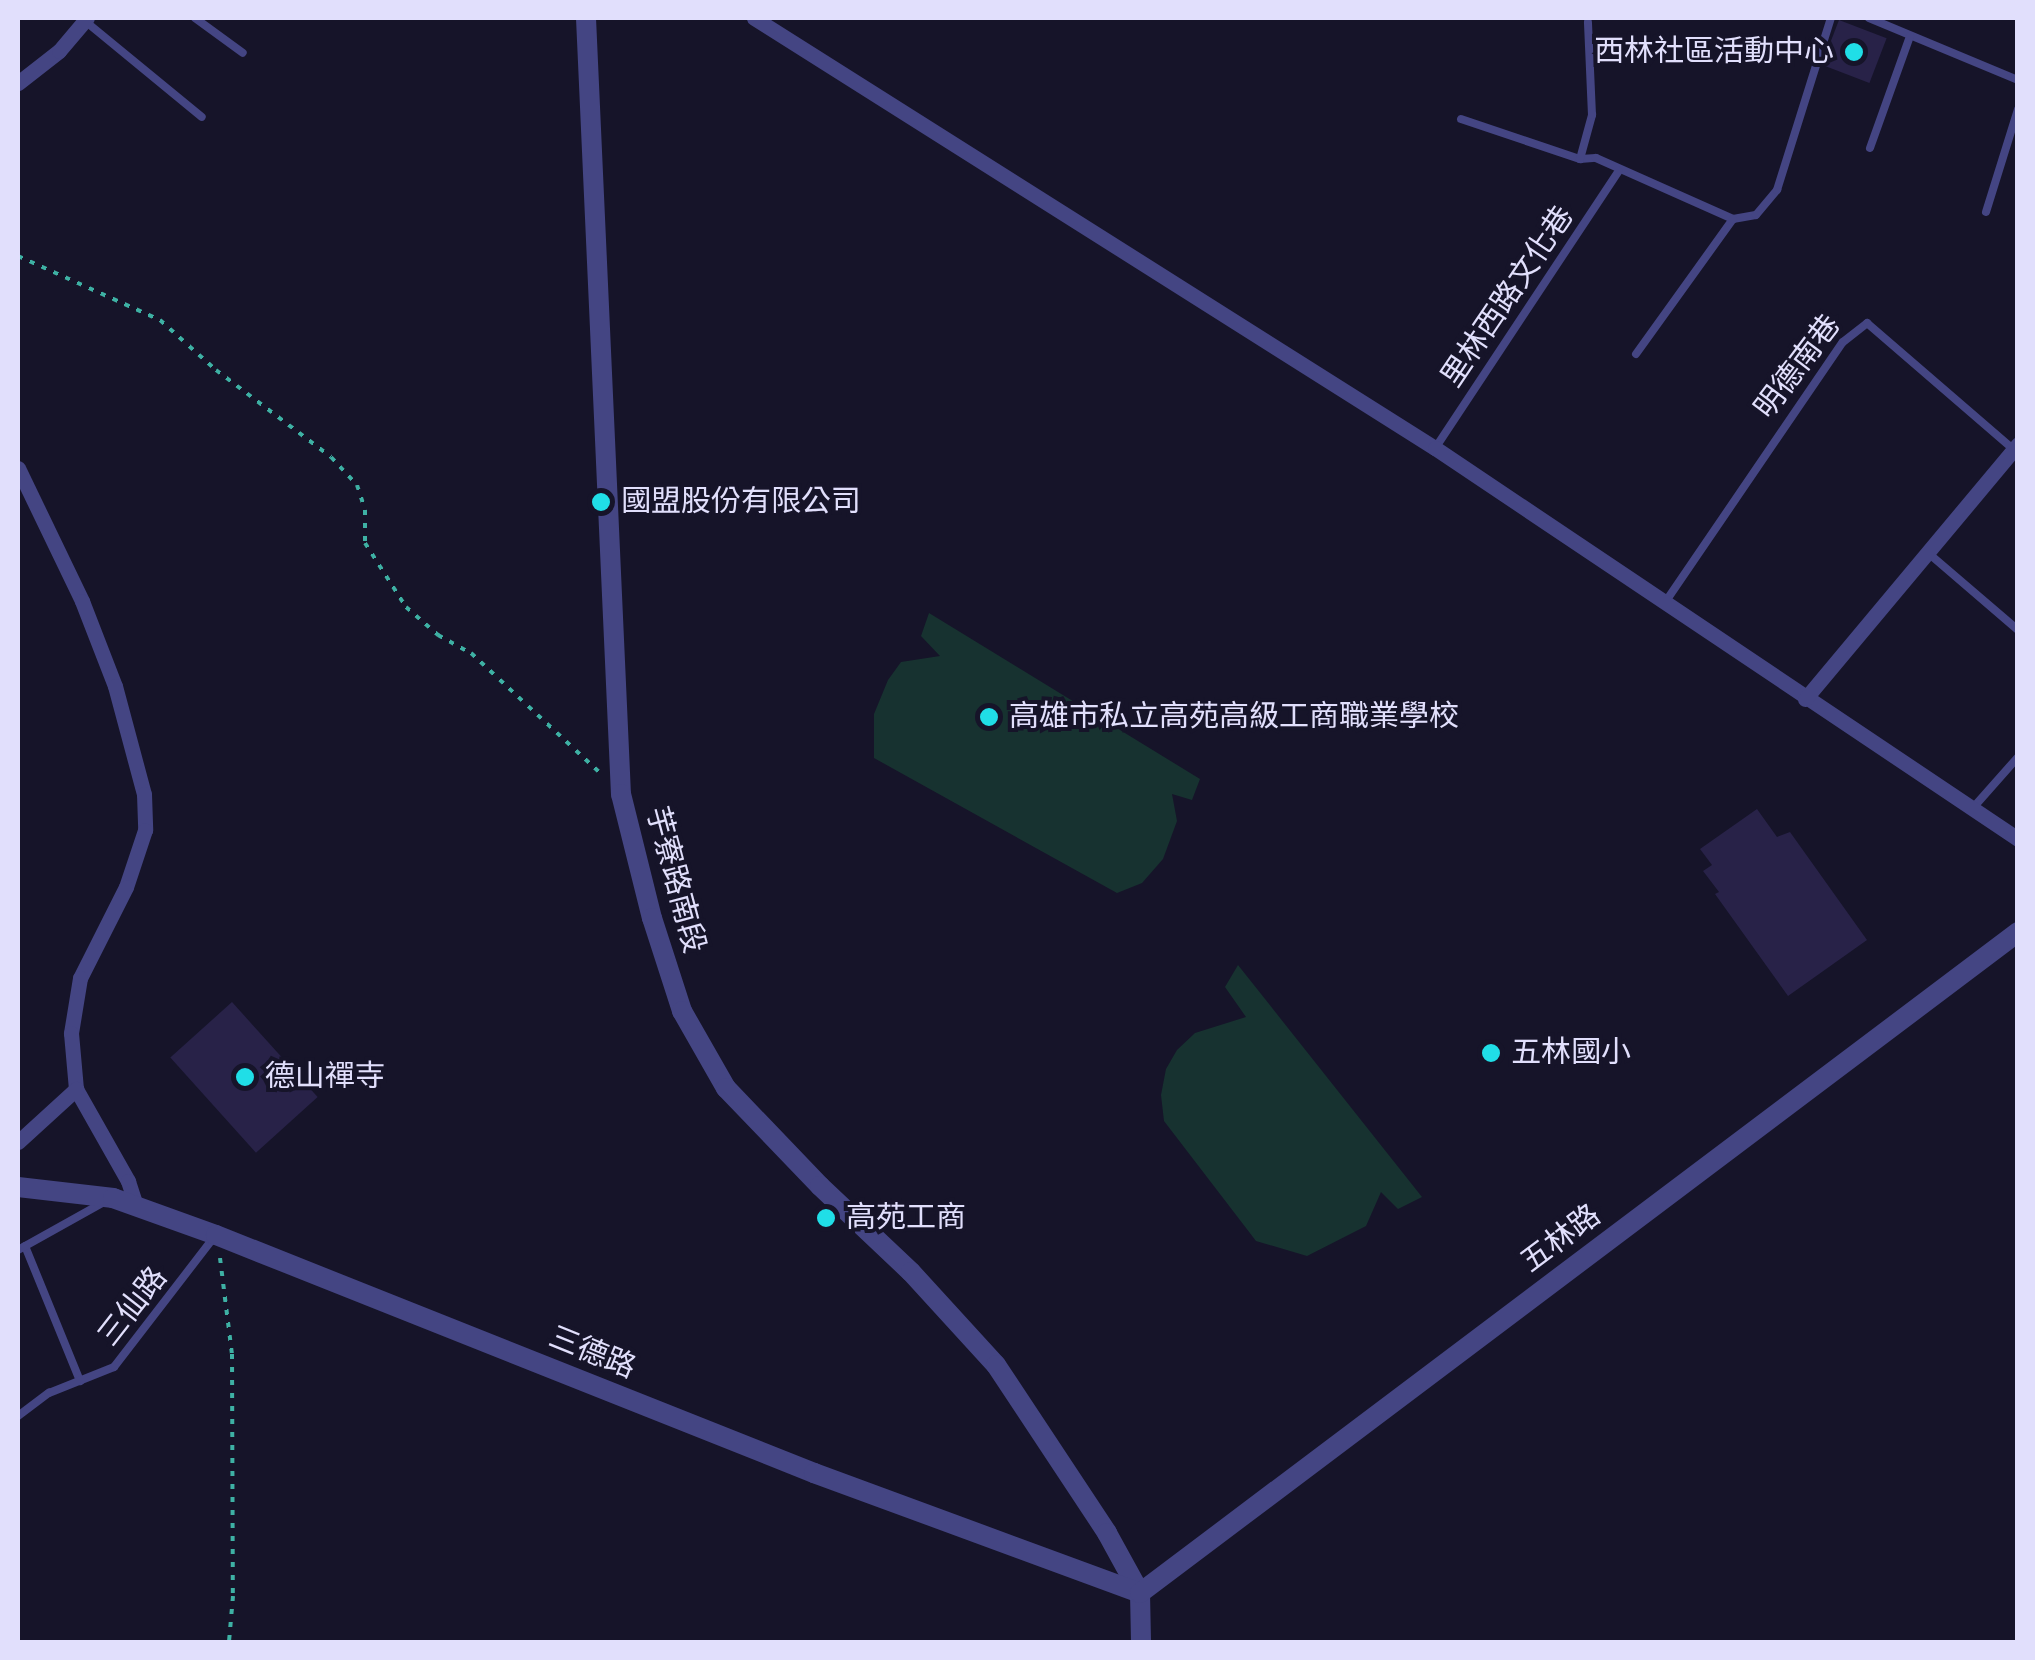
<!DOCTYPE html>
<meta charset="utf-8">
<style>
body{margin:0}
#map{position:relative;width:2035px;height:1660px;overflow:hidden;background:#161429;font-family:"Nunito Sans","Noto Sans TC",sans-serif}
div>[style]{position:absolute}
.green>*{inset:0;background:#173230}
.building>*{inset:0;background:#282248;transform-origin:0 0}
.path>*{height:4px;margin-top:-2px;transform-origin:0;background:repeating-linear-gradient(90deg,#3eb1a4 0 5px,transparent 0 13px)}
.service>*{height:8px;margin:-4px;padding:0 4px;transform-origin:4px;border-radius:4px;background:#444583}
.minor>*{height:15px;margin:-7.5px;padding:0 7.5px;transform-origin:7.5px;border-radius:7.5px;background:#444583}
.tertiary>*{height:20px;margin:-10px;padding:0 10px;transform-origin:10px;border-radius:10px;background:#444583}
.dots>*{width:28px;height:28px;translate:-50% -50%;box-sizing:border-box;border:5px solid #161429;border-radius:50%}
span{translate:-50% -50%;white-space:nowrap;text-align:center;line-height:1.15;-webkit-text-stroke:8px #161429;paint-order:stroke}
.poi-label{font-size:30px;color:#e1dffc}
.right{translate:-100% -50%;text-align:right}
.left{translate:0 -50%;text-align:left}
.street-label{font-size:30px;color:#e1dffc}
.frame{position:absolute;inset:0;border:20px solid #e1dffc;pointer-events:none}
</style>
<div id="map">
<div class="green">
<i style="clip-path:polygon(929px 613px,1200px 779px,1192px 800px,1172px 794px,1177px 821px,1163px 859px,1142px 883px,1117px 893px,874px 758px,874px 714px,888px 680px,901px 662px,940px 656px,921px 636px)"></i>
<i style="clip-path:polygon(1238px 965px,1422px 1197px,1398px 1209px,1381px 1192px,1366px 1226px,1307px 1256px,1256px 1241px,1164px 1121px,1161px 1095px,1166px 1069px,1177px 1050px,1195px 1033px,1246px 1017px,1225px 987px)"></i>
</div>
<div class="building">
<i style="left:1839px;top:20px;width:51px;height:48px;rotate:21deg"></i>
<i style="clip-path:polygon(1757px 809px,1777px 837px,1790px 832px,1867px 940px,1788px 996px,1715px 894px,1719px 892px,1703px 871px,1712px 865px,1700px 849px)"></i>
<i style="left:232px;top:1002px;width:128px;height:83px;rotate:48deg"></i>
</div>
<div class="path">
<i style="left:18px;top:256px;width:156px;rotate:24.3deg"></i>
<i style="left:160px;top:320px;width:75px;rotate:41.8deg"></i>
<i style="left:216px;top:370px;width:144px;rotate:37.1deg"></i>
<i style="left:331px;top:457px;width:38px;rotate:47deg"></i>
<i style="left:357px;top:485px;width:26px;rotate:72deg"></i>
<i style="left:365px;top:510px;width:33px;rotate:90deg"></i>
<i style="left:365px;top:543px;width:76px;rotate:57.4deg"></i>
<i style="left:406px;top:607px;width:43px;rotate:41.2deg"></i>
<i style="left:438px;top:635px;width:38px;rotate:29deg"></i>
<i style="left:471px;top:653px;width:176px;rotate:42.9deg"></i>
<i style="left:220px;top:1258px;width:97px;rotate:82.9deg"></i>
<i style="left:232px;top:1354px;width:242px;rotate:89.8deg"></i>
<i style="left:233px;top:1596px;width:46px;rotate:95deg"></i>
</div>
<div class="service">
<i style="left:195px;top:18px;width:59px;rotate:36.1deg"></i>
<i style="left:1869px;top:18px;width:161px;rotate:22.6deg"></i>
<i style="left:85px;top:21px;width:151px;rotate:39.4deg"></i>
<i style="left:1461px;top:119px;width:126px;rotate:18.6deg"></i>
<i style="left:1580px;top:159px;width:16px;rotate:-4deg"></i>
<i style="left:1596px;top:158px;width:150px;rotate:24deg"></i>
<i style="left:1733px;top:219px;width:23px;rotate:-10deg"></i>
<i style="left:1756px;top:215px;width:33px;rotate:-50deg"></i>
<i style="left:1777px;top:190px;width:180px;rotate:-72.6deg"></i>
<i style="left:1870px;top:148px;width:119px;rotate:-70.3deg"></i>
<i style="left:1580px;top:159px;width:46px;rotate:-74.7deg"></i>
<i style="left:1592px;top:115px;width:93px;rotate:-92.5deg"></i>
<i style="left:1986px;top:212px;width:108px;rotate:-72.7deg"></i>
<i style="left:1636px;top:354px;width:166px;rotate:-54.3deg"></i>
<i style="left:1436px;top:447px;width:331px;rotate:-56.5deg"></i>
<i style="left:1927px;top:552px;width:120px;rotate:40.6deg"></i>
<i style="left:1664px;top:604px;width:317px;rotate:-55.7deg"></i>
<i style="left:1843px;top:342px;width:31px;rotate:-38deg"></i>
<i style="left:1867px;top:323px;width:191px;rotate:40.8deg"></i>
<i style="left:1972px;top:809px;width:69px;rotate:-48.5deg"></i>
<i style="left:25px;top:1246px;width:146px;rotate:67.8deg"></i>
<i style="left:18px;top:1250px;width:98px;rotate:-29.2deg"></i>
<i style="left:18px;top:1416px;width:39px;rotate:-37deg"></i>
<i style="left:49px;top:1393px;width:70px;rotate:-21.8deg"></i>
<i style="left:114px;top:1367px;width:165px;rotate:-52.4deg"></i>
</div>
<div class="minor">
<i style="left:754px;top:18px;width:805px;rotate:32.27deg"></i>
<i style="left:1435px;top:448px;width:702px;rotate:33.85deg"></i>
<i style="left:18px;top:83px;width:52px;rotate:-38deg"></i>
<i style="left:59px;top:51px;width:43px;rotate:-49.7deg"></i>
<i style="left:18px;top:468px;width:148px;rotate:64.3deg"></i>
<i style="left:82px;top:601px;width:91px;rotate:68.8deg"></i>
<i style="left:115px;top:686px;width:112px;rotate:75deg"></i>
<i style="left:144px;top:794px;width:36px;rotate:88deg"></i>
<i style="left:145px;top:830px;width:60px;rotate:108.4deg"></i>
<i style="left:126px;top:887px;width:102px;rotate:116.8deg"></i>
<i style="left:80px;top:978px;width:56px;rotate:99.3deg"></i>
<i style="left:71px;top:1033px;width:56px;rotate:84.9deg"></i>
<i style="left:76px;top:1089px;width:106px;rotate:60.5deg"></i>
<i style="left:128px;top:1181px;width:26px;rotate:72deg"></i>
<i style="left:1805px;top:699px;width:332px;rotate:-50.1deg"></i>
<i style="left:18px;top:1142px;width:79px;rotate:-42.4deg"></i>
</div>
<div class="tertiary">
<i style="left:586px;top:18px;width:777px;rotate:87.42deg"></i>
<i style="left:621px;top:794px;width:128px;rotate:76deg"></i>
<i style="left:652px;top:918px;width:98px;rotate:72.1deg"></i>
<i style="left:682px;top:1011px;width:89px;rotate:60.3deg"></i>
<i style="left:726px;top:1088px;width:136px;rotate:46.2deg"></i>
<i style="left:820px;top:1186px;width:125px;rotate:43.4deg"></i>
<i style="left:911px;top:1272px;width:126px;rotate:47.6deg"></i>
<i style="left:996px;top:1365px;width:201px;rotate:56.5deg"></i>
<i style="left:1107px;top:1533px;width:68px;rotate:61.2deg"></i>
<i style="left:1140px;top:1593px;width:49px;rotate:88.8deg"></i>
<i style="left:18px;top:1187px;width:96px;rotate:6.6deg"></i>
<i style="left:113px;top:1198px;width:109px;rotate:19.8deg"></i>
<i style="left:216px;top:1235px;width:644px;rotate:21.7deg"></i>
<i style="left:814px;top:1473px;width:347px;rotate:20.2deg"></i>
<i style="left:1140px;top:1593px;width:1099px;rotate:-36.97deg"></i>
</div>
<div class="dots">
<i style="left:1854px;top:52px;background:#20dee7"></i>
<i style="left:601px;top:502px;background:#20dee7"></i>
<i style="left:989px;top:717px;background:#20dee7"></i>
<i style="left:1491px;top:1053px;background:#20dee7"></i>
<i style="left:245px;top:1077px;background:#20dee7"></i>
<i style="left:826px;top:1218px;background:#20dee7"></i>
</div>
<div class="poi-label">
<span class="right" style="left:1834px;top:52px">西林社區活動中心</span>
<span class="left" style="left:621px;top:502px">國盟股份有限公司</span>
<span class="left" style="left:1009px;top:717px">高雄市私立高苑高級工商職業學校</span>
<span class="left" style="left:1511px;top:1053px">五林國小</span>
<span class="left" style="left:265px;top:1077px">德山禪寺</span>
<span class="left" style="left:846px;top:1218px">高苑工商</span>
</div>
<div class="street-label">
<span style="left:1508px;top:297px;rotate:-56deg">里林西路文化巷</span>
<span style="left:1798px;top:367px;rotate:-53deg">明德南巷</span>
<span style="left:675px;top:880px;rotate:75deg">芋寮路南段</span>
<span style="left:1561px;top:1239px;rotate:-37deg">五林路</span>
<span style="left:133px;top:1307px;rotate:-52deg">三仙路</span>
<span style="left:592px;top:1353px;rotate:22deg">三德路</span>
</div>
<div class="frame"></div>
</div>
